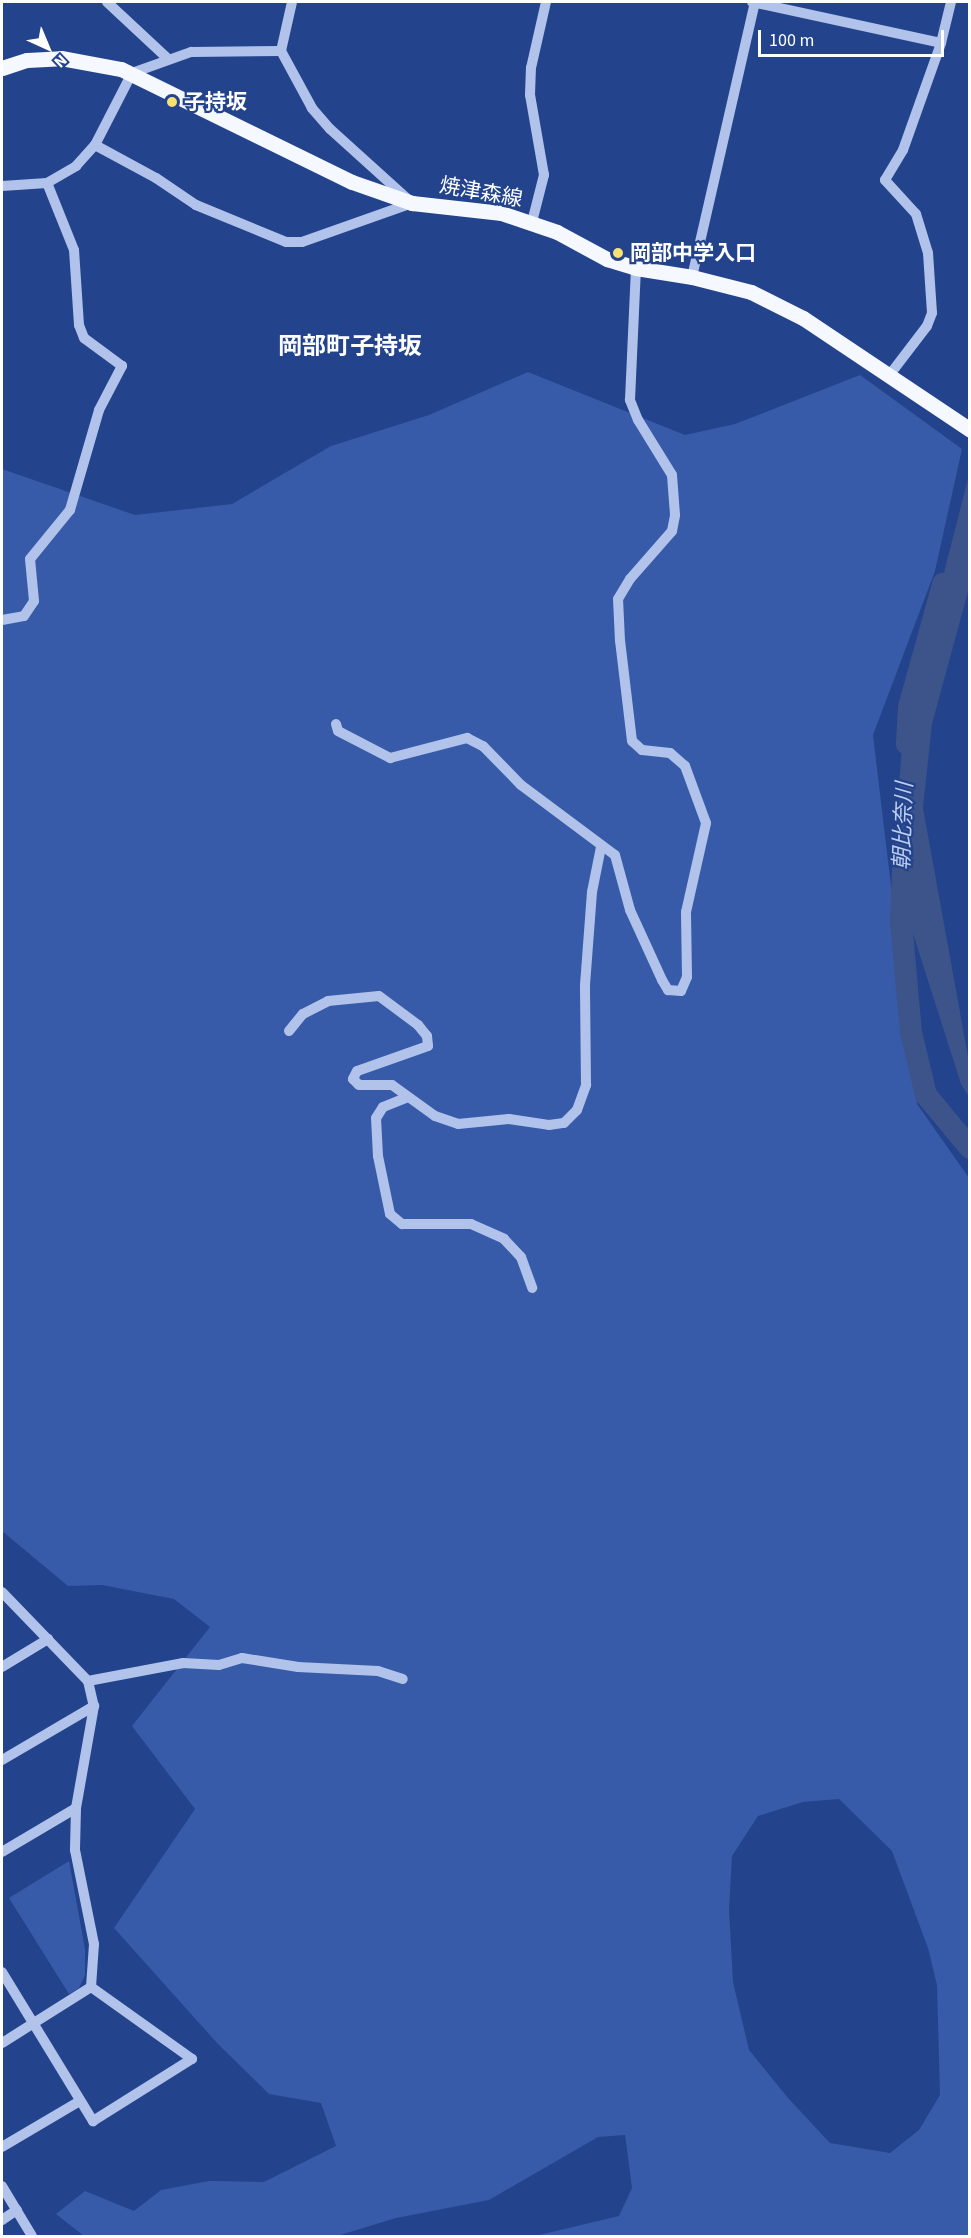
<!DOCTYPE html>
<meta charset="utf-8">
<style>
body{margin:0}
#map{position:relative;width:971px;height:2238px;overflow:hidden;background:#23438c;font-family:"Source Sans 3","Noto Sans JP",sans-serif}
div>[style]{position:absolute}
.green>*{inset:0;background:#375ba9}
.water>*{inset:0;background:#3c5489}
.river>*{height:22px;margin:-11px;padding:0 11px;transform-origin:11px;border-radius:11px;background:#3c5489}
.minor>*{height:10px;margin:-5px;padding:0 5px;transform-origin:5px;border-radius:5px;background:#b1c3eb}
.major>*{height:15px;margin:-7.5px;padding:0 7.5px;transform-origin:7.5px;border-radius:7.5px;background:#f5f8fe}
.dots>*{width:16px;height:16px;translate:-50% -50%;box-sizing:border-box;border:3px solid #23438c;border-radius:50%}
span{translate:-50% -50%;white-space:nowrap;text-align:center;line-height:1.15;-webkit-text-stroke:4.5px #23438c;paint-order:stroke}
.poi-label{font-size:21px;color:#fff;font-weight:700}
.left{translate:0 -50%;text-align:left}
.street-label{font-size:21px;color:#fff}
.water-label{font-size:22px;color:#bdcef2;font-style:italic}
.quarter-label{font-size:24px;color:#fff;font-weight:700}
.frame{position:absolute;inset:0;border:3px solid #fff;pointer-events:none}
.north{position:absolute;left:18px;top:18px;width:60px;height:60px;-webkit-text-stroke:4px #23438c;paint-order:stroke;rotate:136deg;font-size:16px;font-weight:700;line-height:24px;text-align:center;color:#fff}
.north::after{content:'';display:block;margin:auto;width:21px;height:27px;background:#fff;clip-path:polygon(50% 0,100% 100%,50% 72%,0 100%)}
.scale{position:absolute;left:758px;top:30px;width:186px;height:27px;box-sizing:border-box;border:3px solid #fff;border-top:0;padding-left:8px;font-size:18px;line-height:21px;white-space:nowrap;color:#fff;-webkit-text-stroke:4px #23438c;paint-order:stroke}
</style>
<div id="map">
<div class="green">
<i style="clip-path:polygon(evenodd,528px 372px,685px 435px,735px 424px,860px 375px,962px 449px,935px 571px,873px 735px,917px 1104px,969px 1178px,969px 2236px,535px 2236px,619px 2216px,632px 2188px,625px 2135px,598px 2137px,489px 2200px,396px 2218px,337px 2236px,84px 2236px,56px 2214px,85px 2191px,134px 2211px,161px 2190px,209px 2181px,264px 2182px,336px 2146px,321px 2103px,269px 2094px,217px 2043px,114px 1928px,195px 1809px,132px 1726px,210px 1627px,174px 1599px,102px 1585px,68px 1586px,2px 1531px,2px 469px,135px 515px,232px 504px,331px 446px,429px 415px,528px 372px,839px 1799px,892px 1851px,928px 1948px,937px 1985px,940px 2095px,919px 2130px,890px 2153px,830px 2143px,788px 2098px,749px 2050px,733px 1982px,729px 1909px,732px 1856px,758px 1816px,803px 1802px,839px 1799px)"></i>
<i style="clip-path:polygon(69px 1861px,85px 1949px,85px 1975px,79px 1988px,69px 1994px,9px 1898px)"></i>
</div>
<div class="water">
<i style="clip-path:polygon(969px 475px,969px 588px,932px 724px,923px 808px,969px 1062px,969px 1097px,961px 1084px,893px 871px,903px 732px)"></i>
</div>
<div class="river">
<i style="left:907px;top:744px;width:37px;rotate:-87deg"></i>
<i style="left:909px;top:707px;width:128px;rotate:-74.5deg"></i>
<i style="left:903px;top:870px;width:51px;rotate:92.2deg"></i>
<i style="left:901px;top:921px;width:111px;rotate:84.9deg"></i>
<i style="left:911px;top:1032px;width:65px;rotate:76.6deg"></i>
<i style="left:926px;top:1095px;width:69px;rotate:50.3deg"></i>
</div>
<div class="minor">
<i style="left:107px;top:2px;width:81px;rotate:43deg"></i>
<i style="left:752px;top:2px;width:193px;rotate:12.2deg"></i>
<i style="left:95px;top:145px;width:81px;rotate:-62.8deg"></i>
<i style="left:132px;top:73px;width:63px;rotate:-19.6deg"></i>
<i style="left:191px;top:52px;width:90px;rotate:-0.6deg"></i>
<i style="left:2px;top:186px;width:45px;rotate:-3.8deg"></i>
<i style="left:47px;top:183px;width:34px;rotate:-30deg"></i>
<i style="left:76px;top:166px;width:28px;rotate:-48deg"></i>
<i style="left:95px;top:145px;width:69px;rotate:28.4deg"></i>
<i style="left:156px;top:178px;width:48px;rotate:34deg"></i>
<i style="left:196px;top:205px;width:97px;rotate:22.3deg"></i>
<i style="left:286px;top:242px;width:16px"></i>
<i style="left:302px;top:242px;width:117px;rotate:-19.5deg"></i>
<i style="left:412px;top:203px;width:110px;rotate:-137.9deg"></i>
<i style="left:330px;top:129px;width:28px;rotate:-131deg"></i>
<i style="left:312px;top:108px;width:65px;rotate:-118.5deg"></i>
<i style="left:281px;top:51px;width:50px;rotate:-77.3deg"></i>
<i style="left:532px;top:222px;width:49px;rotate:-75.7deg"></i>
<i style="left:544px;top:175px;width:81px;rotate:-99.9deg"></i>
<i style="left:530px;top:95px;width:27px;rotate:-88deg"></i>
<i style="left:531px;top:68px;width:68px;rotate:-77.2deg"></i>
<i style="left:692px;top:277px;width:282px;rotate:-77.1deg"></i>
<i style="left:888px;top:377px;width:64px;rotate:-52.6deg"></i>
<i style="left:927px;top:326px;width:14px;rotate:-69deg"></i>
<i style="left:932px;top:313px;width:60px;rotate:-93.8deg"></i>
<i style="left:928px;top:253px;width:41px;rotate:-107.1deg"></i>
<i style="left:916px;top:214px;width:46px;rotate:-132.4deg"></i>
<i style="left:885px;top:180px;width:35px;rotate:-59deg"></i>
<i style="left:903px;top:150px;width:114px;rotate:-70.4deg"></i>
<i style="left:941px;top:43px;width:42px;rotate:-76.3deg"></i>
<i style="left:2px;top:620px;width:22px;rotate:-10deg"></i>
<i style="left:24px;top:616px;width:18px;rotate:-56deg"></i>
<i style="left:34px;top:601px;width:42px;rotate:-95.4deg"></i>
<i style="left:30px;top:559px;width:63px;rotate:-50.8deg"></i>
<i style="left:70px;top:510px;width:104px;rotate:-73.8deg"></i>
<i style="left:99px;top:410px;width:50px;rotate:-62.4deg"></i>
<i style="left:122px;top:366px;width:47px;rotate:-143.6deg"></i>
<i style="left:84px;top:338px;width:14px;rotate:-111deg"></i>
<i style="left:79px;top:325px;width:75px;rotate:-93.8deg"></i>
<i style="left:74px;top:250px;width:72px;rotate:-111.9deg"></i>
<i style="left:336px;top:724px;width:7px;rotate:74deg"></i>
<i style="left:338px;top:731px;width:59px;rotate:27.4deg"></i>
<i style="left:390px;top:758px;width:80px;rotate:-14.6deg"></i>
<i style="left:467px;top:738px;width:18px;rotate:27deg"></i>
<i style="left:483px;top:746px;width:54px;rotate:45.7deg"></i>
<i style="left:521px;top:785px;width:117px;rotate:36.7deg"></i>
<i style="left:615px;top:855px;width:57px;rotate:74.7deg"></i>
<i style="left:630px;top:910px;width:77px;rotate:65.4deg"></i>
<i style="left:662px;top:980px;width:12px;rotate:59deg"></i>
<i style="left:668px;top:990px;width:13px;rotate:4deg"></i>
<i style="left:681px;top:991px;width:15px;rotate:-67deg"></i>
<i style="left:687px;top:977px;width:65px;rotate:-90.9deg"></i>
<i style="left:686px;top:912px;width:91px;rotate:-77.3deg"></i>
<i style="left:706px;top:823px;width:61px;rotate:-110.2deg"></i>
<i style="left:685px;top:766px;width:20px;rotate:-139deg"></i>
<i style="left:670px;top:753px;width:28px;rotate:-174deg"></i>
<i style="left:642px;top:750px;width:13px;rotate:-138deg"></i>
<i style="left:632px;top:741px;width:101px;rotate:-96.8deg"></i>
<i style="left:620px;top:641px;width:42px;rotate:-92.7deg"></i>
<i style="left:618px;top:599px;width:23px;rotate:-59deg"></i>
<i style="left:630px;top:579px;width:64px;rotate:-48.8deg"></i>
<i style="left:672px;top:531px;width:16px;rotate:-79deg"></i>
<i style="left:675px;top:515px;width:40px;rotate:-94.3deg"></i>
<i style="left:672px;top:475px;width:65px;rotate:-121.7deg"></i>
<i style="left:638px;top:420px;width:22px;rotate:-112deg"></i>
<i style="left:630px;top:400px;width:132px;rotate:-87.4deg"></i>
<i style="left:289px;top:1031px;width:22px;rotate:-51deg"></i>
<i style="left:303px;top:1014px;width:28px;rotate:-27deg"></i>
<i style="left:328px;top:1001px;width:51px;rotate:-5.6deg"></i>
<i style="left:379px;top:996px;width:49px;rotate:36.6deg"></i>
<i style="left:418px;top:1025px;width:14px;rotate:51deg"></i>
<i style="left:427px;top:1036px;width:10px;rotate:84deg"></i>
<i style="left:428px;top:1046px;width:75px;rotate:160.6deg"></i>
<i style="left:357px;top:1071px;width:9px;rotate:117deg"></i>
<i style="left:353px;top:1079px;width:8px;rotate:45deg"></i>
<i style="left:359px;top:1085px;width:33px"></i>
<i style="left:392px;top:1085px;width:53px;rotate:35.8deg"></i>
<i style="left:435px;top:1116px;width:24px;rotate:19deg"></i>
<i style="left:458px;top:1124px;width:51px;rotate:-5.6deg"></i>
<i style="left:509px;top:1119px;width:40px;rotate:8.5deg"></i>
<i style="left:549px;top:1125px;width:15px;rotate:-8deg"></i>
<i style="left:564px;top:1123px;width:18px;rotate:-45deg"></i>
<i style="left:577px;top:1110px;width:27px;rotate:-70deg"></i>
<i style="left:586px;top:1085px;width:100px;rotate:-90.6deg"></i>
<i style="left:585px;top:985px;width:93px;rotate:-85.7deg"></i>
<i style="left:592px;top:892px;width:46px;rotate:-78.7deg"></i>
<i style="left:408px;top:1097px;width:27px;rotate:158deg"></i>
<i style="left:383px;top:1107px;width:13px;rotate:122deg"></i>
<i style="left:376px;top:1118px;width:38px;rotate:87deg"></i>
<i style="left:378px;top:1156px;width:59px;rotate:78.3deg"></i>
<i style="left:390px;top:1214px;width:16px;rotate:40deg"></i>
<i style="left:402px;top:1224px;width:69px"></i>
<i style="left:471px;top:1224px;width:36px;rotate:24deg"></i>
<i style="left:504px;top:1239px;width:25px;rotate:47deg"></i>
<i style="left:521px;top:1257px;width:33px;rotate:70deg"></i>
<i style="left:2px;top:1592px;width:124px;rotate:46deg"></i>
<i style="left:88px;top:1681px;width:26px;rotate:77deg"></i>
<i style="left:94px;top:1706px;width:104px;rotate:100deg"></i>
<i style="left:76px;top:1808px;width:42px;rotate:91.4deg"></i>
<i style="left:75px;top:1850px;width:96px;rotate:78.6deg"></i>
<i style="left:94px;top:1944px;width:43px;rotate:94deg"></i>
<i style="left:91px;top:1987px;width:105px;rotate:147.8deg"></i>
<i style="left:2px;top:1667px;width:54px;rotate:-31.3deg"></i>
<i style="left:88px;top:1681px;width:97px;rotate:-10.7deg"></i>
<i style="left:183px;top:1663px;width:36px;rotate:3deg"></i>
<i style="left:219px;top:1665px;width:24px;rotate:-17deg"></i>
<i style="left:242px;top:1658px;width:57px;rotate:9.1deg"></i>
<i style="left:298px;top:1667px;width:80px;rotate:2.9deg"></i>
<i style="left:378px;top:1671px;width:26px;rotate:18deg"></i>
<i style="left:2px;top:1760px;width:107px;rotate:-30.4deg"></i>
<i style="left:2px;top:1852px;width:86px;rotate:-30.7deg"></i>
<i style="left:2px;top:1972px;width:175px;rotate:58.6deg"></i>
<i style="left:93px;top:2121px;width:117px;rotate:-32.1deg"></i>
<i style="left:192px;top:2059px;width:124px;rotate:-144.5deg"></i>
<i style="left:2px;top:2147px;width:88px;rotate:-30.6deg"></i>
<i style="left:2px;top:2186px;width:58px;rotate:59deg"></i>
<i style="left:2px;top:2220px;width:18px;rotate:-34deg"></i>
</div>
<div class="major">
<i style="left:2px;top:68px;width:26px;rotate:-18deg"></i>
<i style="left:27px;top:60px;width:34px;rotate:-3deg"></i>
<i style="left:61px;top:58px;width:61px;rotate:10.4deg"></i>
<i style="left:121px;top:69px;width:257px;rotate:26.1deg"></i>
<i style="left:352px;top:182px;width:64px;rotate:19.3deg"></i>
<i style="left:412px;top:203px;width:90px;rotate:6.4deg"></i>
<i style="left:501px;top:213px;width:59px;rotate:18.7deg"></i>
<i style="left:557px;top:232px;width:57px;rotate:28.4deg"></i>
<i style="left:607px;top:259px;width:30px;rotate:17deg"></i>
<i style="left:636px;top:268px;width:57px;rotate:9.1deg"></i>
<i style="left:692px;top:277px;width:61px;rotate:14.3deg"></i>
<i style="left:751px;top:292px;width:58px;rotate:26.6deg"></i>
<i style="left:803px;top:318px;width:201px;rotate:33.8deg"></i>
</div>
<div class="dots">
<i style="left:172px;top:102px;background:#f6e274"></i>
<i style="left:618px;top:253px;background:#f6e274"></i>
</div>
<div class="poi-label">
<span class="left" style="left:184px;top:102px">子持坂</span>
<span class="left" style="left:630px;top:253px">岡部中学入口</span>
</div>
<div class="street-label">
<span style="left:481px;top:192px;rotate:10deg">焼津森線</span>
</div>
<div class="water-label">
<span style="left:904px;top:826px;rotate:-88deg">朝比奈川</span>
</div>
<div class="quarter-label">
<span style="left:350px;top:347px">岡部町子持坂</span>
</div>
<div class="frame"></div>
<div class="north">N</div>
<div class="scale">100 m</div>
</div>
